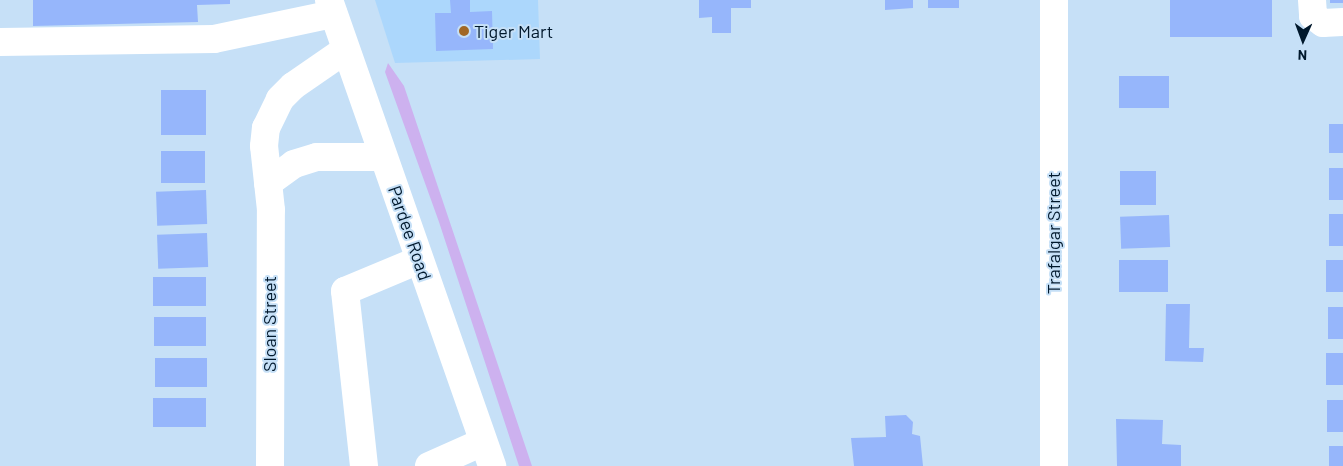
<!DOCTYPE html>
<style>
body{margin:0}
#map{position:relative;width:1343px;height:466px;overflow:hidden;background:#c6e0f7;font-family:Barlow,sans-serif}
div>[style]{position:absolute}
.built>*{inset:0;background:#acd7fc}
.green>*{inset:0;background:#cdb1ef}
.building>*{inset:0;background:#96b6fb;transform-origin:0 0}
.minor>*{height:28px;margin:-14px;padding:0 14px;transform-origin:14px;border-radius:14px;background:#fff}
.major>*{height:28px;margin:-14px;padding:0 14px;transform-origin:14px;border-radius:14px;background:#fff}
.dots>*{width:14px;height:14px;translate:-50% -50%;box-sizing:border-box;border:2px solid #c6e0f7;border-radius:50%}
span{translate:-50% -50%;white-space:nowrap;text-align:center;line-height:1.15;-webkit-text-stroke:4px #c6e0f7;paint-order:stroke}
.poi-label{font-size:18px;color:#00182c}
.left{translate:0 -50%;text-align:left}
.street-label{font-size:18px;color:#00182c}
.north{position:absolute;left:1278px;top:15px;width:50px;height:50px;-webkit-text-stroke:4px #c6e0f7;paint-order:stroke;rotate:182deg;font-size:14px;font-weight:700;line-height:20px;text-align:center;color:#00182c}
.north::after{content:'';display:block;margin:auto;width:18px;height:22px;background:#00182c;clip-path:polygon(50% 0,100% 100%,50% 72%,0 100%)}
</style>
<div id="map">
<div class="built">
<i style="clip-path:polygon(375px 0,538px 0,540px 59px,395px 63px)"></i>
</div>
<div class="green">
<i style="clip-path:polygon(388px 63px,404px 86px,532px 466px,519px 466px,439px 222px,385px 72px)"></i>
</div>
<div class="building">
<i style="clip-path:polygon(33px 0,230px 0,230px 4px,197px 5px,198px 22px,33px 26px)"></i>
<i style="clip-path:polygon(450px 0,470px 0,470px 12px,492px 11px,493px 49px,436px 51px,435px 13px,451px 13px)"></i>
<i style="clip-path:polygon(699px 0,751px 0,751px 8px,731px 8px,731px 33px,712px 33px,712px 17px,699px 18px)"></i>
<i style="clip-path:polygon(885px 0,913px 0,913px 8px,885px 10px)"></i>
<i style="left:928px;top:0;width:31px;height:8px"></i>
<i style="left:1170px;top:0;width:102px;height:37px"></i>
<i style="left:1330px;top:0;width:13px;height:3px"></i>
<i style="left:1119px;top:76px;width:50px;height:32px"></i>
<i style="left:206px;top:90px;width:45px;height:45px;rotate:90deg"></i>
<i style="left:1329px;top:124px;width:14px;height:29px"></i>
<i style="left:161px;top:151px;width:44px;height:32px"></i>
<i style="left:1329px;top:168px;width:14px;height:32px"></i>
<i style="left:1120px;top:171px;width:36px;height:34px"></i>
<i style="left:206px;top:190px;width:34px;height:50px;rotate:88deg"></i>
<i style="left:1329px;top:214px;width:14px;height:32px"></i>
<i style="left:1169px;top:215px;width:32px;height:49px;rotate:88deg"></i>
<i style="left:207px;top:233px;width:34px;height:50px;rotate:88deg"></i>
<i style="left:1119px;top:260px;width:49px;height:32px"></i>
<i style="left:1326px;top:260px;width:17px;height:32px"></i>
<i style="left:153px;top:277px;width:53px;height:29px"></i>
<i style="clip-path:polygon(1166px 304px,1190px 304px,1189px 348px,1204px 348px,1203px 362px,1165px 361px)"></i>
<i style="left:1343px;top:307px;width:32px;height:15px;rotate:90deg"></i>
<i style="left:206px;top:317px;width:29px;height:52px;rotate:90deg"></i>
<i style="left:1326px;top:353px;width:17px;height:32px"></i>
<i style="left:207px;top:358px;width:29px;height:52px;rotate:90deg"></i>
<i style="left:206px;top:398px;width:29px;height:53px;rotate:90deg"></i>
<i style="left:1327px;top:400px;width:16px;height:32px"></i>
<i style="clip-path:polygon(906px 415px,913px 422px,912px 434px,920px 436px,923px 466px,854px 466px,851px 438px,886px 437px,885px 416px)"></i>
<i style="clip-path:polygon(1116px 419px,1163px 420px,1162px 444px,1181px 445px,1181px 466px,1117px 466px)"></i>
<i style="left:1329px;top:446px;width:14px;height:20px"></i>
</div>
<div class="minor">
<i style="left:1312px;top:0;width:16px;rotate:86deg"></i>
<i style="left:1313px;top:16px;width:12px;rotate:35deg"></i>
<i style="left:1323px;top:23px;width:20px;rotate:-3deg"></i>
<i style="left:0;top:42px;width:214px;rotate:-0.8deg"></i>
<i style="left:214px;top:39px;width:122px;rotate:-11.9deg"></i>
<i style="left:268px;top:183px;width:32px;rotate:-36deg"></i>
<i style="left:294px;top:164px;width:24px;rotate:-17deg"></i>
<i style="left:317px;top:157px;width:66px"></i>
<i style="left:270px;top:466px;width:256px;rotate:-89.8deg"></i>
<i style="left:271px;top:210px;width:64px;rotate:-96.2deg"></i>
<i style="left:264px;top:146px;width:18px;rotate:-84deg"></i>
<i style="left:266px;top:128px;width:32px;rotate:-64deg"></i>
<i style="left:280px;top:99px;width:18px;rotate:-45deg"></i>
<i style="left:293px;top:86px;width:63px;rotate:-34.7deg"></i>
<i style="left:364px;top:466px;width:176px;rotate:-96.2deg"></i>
<i style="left:345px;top:291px;width:80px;rotate:-22.7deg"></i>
<i style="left:429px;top:466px;width:59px;rotate:-24deg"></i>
<i style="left:1054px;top:466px;width:466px;rotate:-90deg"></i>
</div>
<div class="major">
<i style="left:329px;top:0;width:494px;rotate:70.7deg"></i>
</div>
<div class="dots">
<i style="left:464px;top:31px;background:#a16726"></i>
</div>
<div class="poi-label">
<span class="left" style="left:474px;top:31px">Tiger Mart</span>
</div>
<div class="street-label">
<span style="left:410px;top:233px;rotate:71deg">Pardee Road</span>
<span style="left:1053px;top:233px;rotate:-90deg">Trafalgar Street</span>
<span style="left:269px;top:324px;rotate:-90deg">Sloan Street</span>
</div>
<div class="north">N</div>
</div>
